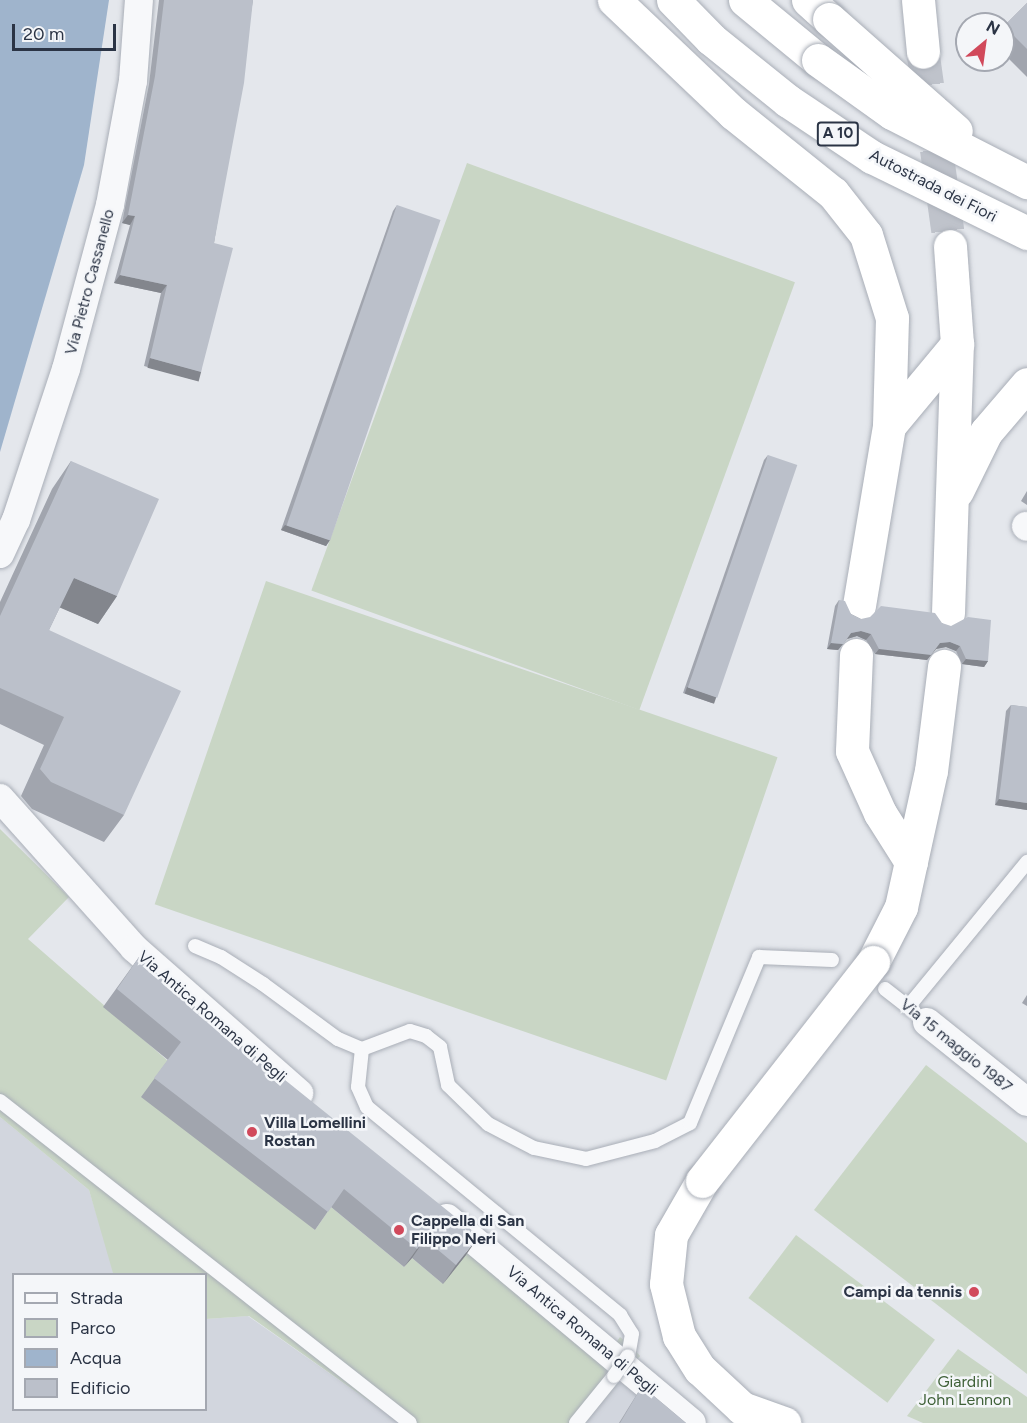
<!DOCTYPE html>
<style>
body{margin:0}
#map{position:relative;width:1027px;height:1423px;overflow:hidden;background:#e4e7ec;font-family:Figtree,sans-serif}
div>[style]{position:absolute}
.built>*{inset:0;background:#d2d6de}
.green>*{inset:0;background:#c9d6c5;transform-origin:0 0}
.water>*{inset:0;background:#9fb4cc}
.highway-tunnel>*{height:33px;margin-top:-16.5px;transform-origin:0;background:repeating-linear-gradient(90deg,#bfc3cb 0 33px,transparent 0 49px)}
.roads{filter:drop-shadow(0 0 2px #a9aeb7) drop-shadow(0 0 2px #a9aeb7)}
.lane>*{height:14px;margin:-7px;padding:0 7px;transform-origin:7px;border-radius:7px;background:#f7f8fa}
.street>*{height:28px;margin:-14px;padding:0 14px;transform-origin:14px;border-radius:14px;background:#f7f8fa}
.highway>*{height:33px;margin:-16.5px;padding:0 16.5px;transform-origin:16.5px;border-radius:16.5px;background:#fff}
.bridges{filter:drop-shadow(0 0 2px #a9aeb7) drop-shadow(0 0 2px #a9aeb7)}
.lane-bridge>*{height:14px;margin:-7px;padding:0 7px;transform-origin:7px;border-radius:7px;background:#f7f8fa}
.highway-bridge>*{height:33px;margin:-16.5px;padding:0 16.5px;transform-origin:16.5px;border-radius:16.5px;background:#fff}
.wall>*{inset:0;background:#a1a5ae}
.shaded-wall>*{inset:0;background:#83868d;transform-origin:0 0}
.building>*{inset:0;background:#bbc0ca;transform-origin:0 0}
.dots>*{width:16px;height:16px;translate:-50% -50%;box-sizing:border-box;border:3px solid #f4f6f9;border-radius:50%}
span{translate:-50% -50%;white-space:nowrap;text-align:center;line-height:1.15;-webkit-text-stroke:5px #f4f6f9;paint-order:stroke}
.shield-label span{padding:2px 4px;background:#f4f6f9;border:2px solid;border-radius:4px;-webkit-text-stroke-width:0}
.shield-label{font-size:15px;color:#2b3445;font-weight:700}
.street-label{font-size:16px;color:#2b3445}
.poi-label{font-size:16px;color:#2b3445;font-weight:700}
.left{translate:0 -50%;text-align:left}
.right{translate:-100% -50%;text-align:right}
.park-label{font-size:16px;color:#3f6138}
.legend{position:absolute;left:12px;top:1273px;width:195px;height:138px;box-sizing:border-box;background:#f4f6f9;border:2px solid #a4a8b1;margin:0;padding:8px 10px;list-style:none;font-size:18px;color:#2b3445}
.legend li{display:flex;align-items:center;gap:12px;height:30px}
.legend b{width:30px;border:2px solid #a4a8b1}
.north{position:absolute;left:955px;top:12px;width:60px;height:60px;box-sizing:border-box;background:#f4f6f9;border:2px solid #a4a8b1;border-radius:50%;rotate:29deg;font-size:16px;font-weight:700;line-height:24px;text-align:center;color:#2b3445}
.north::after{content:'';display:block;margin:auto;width:21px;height:27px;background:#d1495b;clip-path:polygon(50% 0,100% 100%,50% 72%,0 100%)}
.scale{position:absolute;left:12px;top:24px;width:104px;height:27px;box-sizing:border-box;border:3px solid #2b3445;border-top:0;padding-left:8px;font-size:18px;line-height:21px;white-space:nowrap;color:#2b3445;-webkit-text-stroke:4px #f4f6f9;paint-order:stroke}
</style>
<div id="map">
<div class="built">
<i style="clip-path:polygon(0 1117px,89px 1190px,115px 1274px,14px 1274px,14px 1410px,206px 1410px,206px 1319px,248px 1316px,400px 1423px,0 1423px)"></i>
<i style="clip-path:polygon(622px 1378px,677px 1423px,585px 1423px)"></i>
</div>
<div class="green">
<i style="left:467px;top:163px;width:349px;height:455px;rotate:20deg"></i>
<i style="left:266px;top:581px;width:541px;height:342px;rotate:19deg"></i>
<i style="clip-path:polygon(0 829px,69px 897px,28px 939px,168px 1061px,315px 1230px,331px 1207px,404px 1267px,412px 1258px,442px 1283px,467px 1253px,603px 1361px,620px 1337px,633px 1348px,640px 1356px,585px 1423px,400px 1423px,249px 1316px,206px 1319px,206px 1274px,113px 1273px,89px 1190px,0 1117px)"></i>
<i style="clip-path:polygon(926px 1065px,1027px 1143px,1027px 1374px,814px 1210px)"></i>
<i style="left:796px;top:1235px;width:174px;height:79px;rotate:37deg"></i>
<i style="clip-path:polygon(958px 1349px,1027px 1397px,1027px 1423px,923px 1423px,907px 1416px)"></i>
</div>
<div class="water">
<i style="clip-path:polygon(0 0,109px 0,84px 165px,0 452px)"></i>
</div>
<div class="highway-tunnel">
<i style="left:923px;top:52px;width:196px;rotate:82.1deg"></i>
</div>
<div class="roads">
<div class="lane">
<i style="left:195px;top:946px;width:28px;rotate:23deg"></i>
<i style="left:221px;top:957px;width:50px;rotate:32.7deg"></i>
<i style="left:263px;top:984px;width:93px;rotate:36.3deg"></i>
<i style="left:338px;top:1039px;width:26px;rotate:23deg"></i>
<i style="left:362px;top:1049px;width:51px;rotate:-20.6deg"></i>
<i style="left:410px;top:1031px;width:17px;rotate:17deg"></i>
<i style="left:426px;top:1036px;width:18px;rotate:38deg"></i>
<i style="left:440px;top:1047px;width:39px;rotate:78deg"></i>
<i style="left:448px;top:1085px;width:56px;rotate:44.3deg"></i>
<i style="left:488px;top:1124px;width:52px;rotate:27.6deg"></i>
<i style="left:534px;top:1148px;width:53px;rotate:11.9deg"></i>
<i style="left:586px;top:1159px;width:71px;rotate:-14.6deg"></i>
<i style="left:655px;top:1141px;width:39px;rotate:-27deg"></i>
<i style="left:690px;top:1123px;width:180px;rotate:-67.4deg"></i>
<i style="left:759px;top:957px;width:73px;rotate:2.4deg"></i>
<i style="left:885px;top:989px;width:37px;rotate:38deg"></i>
<i style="left:908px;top:1007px;width:188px;rotate:-50.6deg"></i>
<i style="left:362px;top:1049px;width:38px;rotate:96deg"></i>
<i style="left:358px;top:1087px;width:22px;rotate:66deg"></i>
<i style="left:367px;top:1107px;width:328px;rotate:39.4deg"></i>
<i style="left:620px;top:1315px;width:22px;rotate:58deg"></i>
<i style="left:632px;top:1334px;width:22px;rotate:100deg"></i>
<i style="left:0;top:1101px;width:521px;rotate:38.14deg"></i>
<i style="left:576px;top:1423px;width:60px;rotate:-51deg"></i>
</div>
<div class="street">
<i style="left:1026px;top:526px;width:1px;rotate:45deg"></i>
<i style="left:0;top:554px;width:38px;rotate:-65deg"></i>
<i style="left:16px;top:520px;width:159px;rotate:-71.7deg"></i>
<i style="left:66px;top:369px;width:170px;rotate:-75deg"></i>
<i style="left:110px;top:205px;width:126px;rotate:-79.5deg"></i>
<i style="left:133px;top:81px;width:81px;rotate:-85.8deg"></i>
<i style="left:0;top:798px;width:201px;rotate:48.2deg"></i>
<i style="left:134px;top:948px;width:220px;rotate:41.3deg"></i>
<i style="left:927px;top:1022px;width:128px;rotate:38.7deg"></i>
<i style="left:447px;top:1218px;width:319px;rotate:39.9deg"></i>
</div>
<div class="highway">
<i style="left:614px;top:0;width:164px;rotate:43.5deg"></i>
<i style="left:733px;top:113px;width:128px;rotate:38.7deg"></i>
<i style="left:833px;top:193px;width:53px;rotate:51.8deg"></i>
<i style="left:866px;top:235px;width:87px;rotate:72.6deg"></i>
<i style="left:892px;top:318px;width:108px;rotate:91.6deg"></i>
<i style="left:889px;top:426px;width:182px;rotate:99.5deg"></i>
<i style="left:745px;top:0;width:94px;rotate:39.4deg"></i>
<i style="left:808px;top:0;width:28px;rotate:42deg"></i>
<i style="left:918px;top:0;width:52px;rotate:84.5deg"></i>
<i style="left:889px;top:426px;width:107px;rotate:-50.3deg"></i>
<i style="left:957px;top:491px;width:66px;rotate:-63.8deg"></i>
<i style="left:986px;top:432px;width:63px;rotate:-49.5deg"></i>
<i style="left:948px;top:613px;width:269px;rotate:-88.1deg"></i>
<i style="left:957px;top:344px;width:98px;rotate:-94.1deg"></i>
<i style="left:856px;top:655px;width:96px;rotate:92.4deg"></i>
<i style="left:852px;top:751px;width:68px;rotate:65.7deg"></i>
<i style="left:880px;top:813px;width:58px;rotate:57.7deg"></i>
<i style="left:873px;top:962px;width:62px;rotate:-63deg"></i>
<i style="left:901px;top:907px;width:139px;rotate:-77.6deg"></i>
<i style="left:931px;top:771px;width:106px;rotate:-82.9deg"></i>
<i style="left:702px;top:1181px;width:62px;rotate:119.9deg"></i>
<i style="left:671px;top:1235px;width:49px;rotate:95.8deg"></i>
<i style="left:666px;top:1284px;width:54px;rotate:76deg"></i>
<i style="left:679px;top:1336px;width:39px;rotate:58deg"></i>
<i style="left:700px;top:1369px;width:57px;rotate:42.9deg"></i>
<i style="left:742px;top:1408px;width:45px;rotate:19.7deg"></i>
</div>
</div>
<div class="bridges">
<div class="lane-bridge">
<i style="left:614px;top:1376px;width:24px;rotate:-55deg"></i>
</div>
<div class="highway-bridge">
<i style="left:673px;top:0;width:54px;rotate:45.7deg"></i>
<i style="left:711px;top:39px;width:99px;rotate:38.8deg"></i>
<i style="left:788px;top:101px;width:101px;rotate:33.7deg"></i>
<i style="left:872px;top:157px;width:173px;rotate:26.1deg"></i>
<i style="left:829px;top:19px;width:169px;rotate:41.4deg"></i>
<i style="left:818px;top:60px;width:91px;rotate:35.6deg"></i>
<i style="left:892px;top:113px;width:152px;rotate:27.1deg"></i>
<i style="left:702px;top:1181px;width:278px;rotate:-52deg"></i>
</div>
</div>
<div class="wall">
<i style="clip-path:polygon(159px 0,253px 0,214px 243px,201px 372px,195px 380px,144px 366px,161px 293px,114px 283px,130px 225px,122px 223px,149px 84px)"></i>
<i style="clip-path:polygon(1027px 3px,1027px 77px,1003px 53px,1003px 27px)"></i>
<i style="clip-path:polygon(397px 205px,330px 540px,326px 546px,281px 530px,393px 211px)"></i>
<i style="clip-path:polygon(768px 455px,716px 697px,712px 703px,683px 693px,764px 460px)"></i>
<i style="clip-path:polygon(71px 461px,117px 596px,98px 624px,60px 607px,49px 630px,124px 815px,104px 842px,32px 809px,21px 796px,44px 745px,0 724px,0 602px,52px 489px)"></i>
<i style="clip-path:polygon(1027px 491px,1027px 505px,1021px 501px)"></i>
<i style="clip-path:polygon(839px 600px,851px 614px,861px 619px,942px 623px,988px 661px,984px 667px,962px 664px,956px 651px,946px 647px,936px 649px,927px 660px,875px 654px,866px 640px,857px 636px,847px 639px,838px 650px,827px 649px,835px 606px)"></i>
<i style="clip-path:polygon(1011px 705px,1027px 707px,1027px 810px,995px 805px,1006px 711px)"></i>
<i style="clip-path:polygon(139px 957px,466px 1255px,443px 1284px,412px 1258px,404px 1267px,331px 1207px,315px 1230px,141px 1097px,168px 1060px,103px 1007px)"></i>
<i style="clip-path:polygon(1027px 995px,1027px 1006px,1022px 1003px)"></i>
<i style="clip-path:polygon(642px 1386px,686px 1423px,619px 1423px)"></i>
</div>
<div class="shaded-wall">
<i style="clip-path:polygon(128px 215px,135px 216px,130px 225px,122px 223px)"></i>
<i style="clip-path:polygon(120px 275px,167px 285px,161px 293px,114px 283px)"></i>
<i style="left:150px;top:358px;width:53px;height:10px;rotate:15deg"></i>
<i style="clip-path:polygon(285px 525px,330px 540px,326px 546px,281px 530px)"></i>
<i style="clip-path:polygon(74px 578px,117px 596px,98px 624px,54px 605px)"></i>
<i style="clip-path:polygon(861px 631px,871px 634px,866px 640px,857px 636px,847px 639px,851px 633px)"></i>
<i style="clip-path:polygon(950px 642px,960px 646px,956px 651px,946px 647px,936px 649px,927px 660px,875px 654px,879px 649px)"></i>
<i style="clip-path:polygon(831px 643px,843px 644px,838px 650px,827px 649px)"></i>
<i style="clip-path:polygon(966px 659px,988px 661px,984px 667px,962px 664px)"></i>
<i style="left:687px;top:687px;width:31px;height:7px;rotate:19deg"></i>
<i style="clip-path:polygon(999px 799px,1027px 803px,1027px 810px,995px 805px)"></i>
<i style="clip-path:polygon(479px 1236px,466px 1255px,443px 1284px,456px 1265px)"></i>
<i style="clip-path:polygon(425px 1239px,412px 1258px,404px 1267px,417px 1249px)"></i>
</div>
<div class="building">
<i style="clip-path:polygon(164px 0,253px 0,244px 83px,214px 243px,233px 248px,201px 372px,150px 358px,167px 285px,120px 275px,135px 216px,128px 215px,155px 76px)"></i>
<i style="clip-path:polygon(1027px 3px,1027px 49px,1004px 26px)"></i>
<i style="left:397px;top:205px;width:46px;height:339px;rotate:19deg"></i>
<i style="left:768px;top:455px;width:31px;height:246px;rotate:19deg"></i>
<i style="clip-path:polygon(71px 461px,159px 499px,117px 596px,74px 578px,49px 630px,181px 691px,124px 815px,51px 782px,40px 769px,64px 717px,0 688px,0 616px)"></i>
<i style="clip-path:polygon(839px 600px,845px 601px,851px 614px,861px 619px,870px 617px,881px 606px,935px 613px,942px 623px,951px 626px,968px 617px,991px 620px,988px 661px,966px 659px,960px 646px,950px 642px,940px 643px,931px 655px,879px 649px,871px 634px,861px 631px,851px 633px,843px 644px,831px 643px)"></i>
<i style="clip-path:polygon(1011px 705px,1027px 707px,1027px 803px,999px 799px)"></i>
<i style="clip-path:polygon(139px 957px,203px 1014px,479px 1236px,456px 1265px,425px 1239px,417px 1249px,344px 1189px,328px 1212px,154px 1078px,181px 1042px,117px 989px)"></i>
<i style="clip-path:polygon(642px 1386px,686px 1423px,620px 1423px)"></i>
</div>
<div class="dots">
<i style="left:252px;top:1132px;background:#d1495b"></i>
<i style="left:399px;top:1230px;background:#d1495b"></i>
<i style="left:974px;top:1292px;background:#d1495b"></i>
</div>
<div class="shield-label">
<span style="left:838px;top:134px">A 10</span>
</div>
<div class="street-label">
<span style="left:933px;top:186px;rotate:27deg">Autostrada dei Fiori</span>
<span style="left:90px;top:282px;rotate:-75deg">Via Pietro Cassanello</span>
<span style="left:212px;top:1017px;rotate:41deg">Via Antica Romana di Pegli</span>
<span style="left:956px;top:1046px;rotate:39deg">Via 15 maggio 1987</span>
<span style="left:582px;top:1331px;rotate:40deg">Via Antica Romana di Pegli</span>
</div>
<div class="poi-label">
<span class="left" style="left:264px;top:1132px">Villa Lomellini<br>Rostan</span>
<span class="left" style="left:411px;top:1230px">Cappella di San<br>Filippo Neri</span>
<span class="right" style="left:962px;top:1292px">Campi da tennis</span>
</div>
<div class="park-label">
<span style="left:965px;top:1391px">Giardini<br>John Lennon</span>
</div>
<ul class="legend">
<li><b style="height:8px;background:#f7f8fa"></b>Strada</li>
<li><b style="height:16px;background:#c9d6c5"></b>Parco</li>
<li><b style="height:16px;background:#9fb4cc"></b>Acqua</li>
<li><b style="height:16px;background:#bbc0ca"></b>Edificio</li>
</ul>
<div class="north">N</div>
<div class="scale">20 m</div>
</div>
